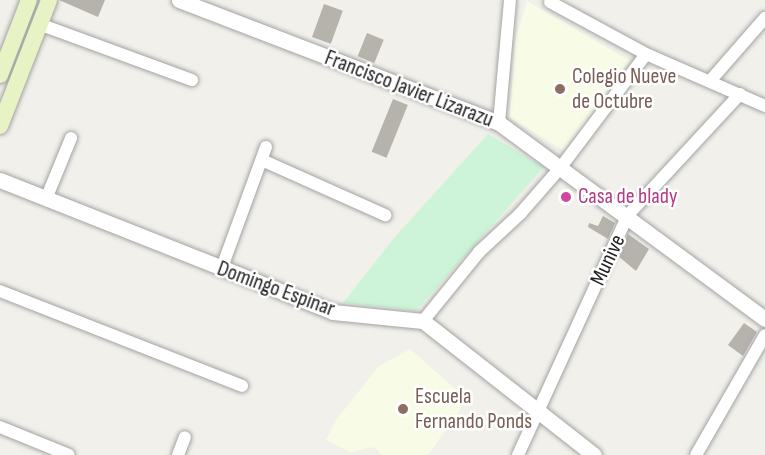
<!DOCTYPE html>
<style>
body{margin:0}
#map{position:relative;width:765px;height:455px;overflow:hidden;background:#f1f0ea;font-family:"Sofia Sans Condensed",sans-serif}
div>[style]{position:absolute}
.education>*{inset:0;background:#f8fce7}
.park>*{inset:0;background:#cdf4d8}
.building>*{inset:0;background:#b6b2ac;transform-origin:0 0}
.roads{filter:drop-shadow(0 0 2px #a3a3a3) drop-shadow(0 0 2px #a3a3a3)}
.minor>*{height:12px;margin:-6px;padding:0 6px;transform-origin:6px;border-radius:6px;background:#fff}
.tertiary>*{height:15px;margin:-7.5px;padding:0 7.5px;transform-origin:7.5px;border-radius:7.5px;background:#fff}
.secondary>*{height:16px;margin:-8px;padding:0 8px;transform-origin:8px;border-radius:8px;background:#e7f3c5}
.dots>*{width:16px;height:16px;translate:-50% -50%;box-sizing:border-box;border:3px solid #fff;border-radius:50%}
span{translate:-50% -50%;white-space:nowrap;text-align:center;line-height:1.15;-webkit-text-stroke:5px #fff;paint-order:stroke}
.education-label{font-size:22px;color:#785e54}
.left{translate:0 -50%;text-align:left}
.street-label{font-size:22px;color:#222}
.hotel-label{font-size:22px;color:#b23c85}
</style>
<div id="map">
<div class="education">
<i style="clip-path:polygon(527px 1px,630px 61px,565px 151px,510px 118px,515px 41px)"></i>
<i style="clip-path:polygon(410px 349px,467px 399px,428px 455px,382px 455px,374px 447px,351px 452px,326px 440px,337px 419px,378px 367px)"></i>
</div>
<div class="park">
<i style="clip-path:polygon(488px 134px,544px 167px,416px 311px,343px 303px,394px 238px)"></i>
</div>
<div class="building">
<i style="clip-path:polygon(59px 0,105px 0,98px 17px)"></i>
<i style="left:324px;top:4px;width:20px;height:35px;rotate:20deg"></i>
<i style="left:367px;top:33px;width:18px;height:25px;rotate:22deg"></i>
<i style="left:393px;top:99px;width:16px;height:57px;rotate:22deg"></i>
<i style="clip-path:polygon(603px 216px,615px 223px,608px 239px,588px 227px,589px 223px,598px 226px)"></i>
<i style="clip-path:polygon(628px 234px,649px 249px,636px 271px,618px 256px)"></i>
<i style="clip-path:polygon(744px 323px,757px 332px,743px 356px,728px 345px)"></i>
</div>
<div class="roads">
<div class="minor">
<i style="left:550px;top:2px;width:109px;rotate:28.4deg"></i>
<i style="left:646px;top:54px;width:130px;rotate:23.6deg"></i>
<i style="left:39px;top:24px;width:163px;rotate:20.1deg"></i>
<i style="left:710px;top:81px;width:84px;rotate:-48.9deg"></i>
<i style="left:499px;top:123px;width:123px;rotate:-84.9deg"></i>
<i style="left:264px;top:161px;width:133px;rotate:24.1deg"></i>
<i style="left:46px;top:199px;width:66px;rotate:-67.7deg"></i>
<i style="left:221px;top:270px;width:131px;rotate:-69.9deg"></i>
<i style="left:0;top:291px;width:260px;rotate:21.4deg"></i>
<i style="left:423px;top:321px;width:89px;rotate:-50.9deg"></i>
<i style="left:479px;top:252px;width:56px;rotate:-42.8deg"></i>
<i style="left:520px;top:214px;width:62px;rotate:-48.9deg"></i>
<i style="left:561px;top:167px;width:141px;rotate:-53deg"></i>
<i style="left:0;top:427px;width:74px;rotate:22.1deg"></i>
<i style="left:178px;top:455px;width:19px;rotate:-69deg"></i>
<i style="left:518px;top:455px;width:264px;rotate:-65.4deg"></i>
<i style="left:628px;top:215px;width:165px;rotate:-47.2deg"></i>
<i style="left:696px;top:455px;width:138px;rotate:-60.1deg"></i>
</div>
<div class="tertiary">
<i style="left:179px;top:0;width:343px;rotate:21deg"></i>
<i style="left:499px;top:123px;width:330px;rotate:36.4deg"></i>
<i style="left:0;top:180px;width:358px;rotate:21.6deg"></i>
<i style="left:333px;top:312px;width:90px;rotate:5.7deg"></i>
<i style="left:423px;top:321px;width:217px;rotate:38.1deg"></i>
</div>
<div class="secondary">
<i style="left:0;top:75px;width:80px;rotate:-68.9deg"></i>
<i style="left:0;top:126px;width:135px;rotate:-68.7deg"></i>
</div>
</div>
<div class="dots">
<i style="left:560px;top:89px;background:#8d6e63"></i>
<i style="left:566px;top:197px;background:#d1479c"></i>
<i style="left:403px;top:409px;background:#8d6e63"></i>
</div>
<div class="education-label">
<span class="left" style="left:572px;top:89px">Colegio Nueve<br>de Octubre</span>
<span class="left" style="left:415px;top:409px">Escuela<br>Fernando Ponds</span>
</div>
<div class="street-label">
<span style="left:409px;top:89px;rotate:21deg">Francisco Javier Lizarazu</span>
<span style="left:608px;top:260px;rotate:-65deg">Munive</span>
<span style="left:276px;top:289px;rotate:20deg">Domingo Espinar</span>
</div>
<div class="hotel-label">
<span class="left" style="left:578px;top:197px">Casa de blady</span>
</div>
</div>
